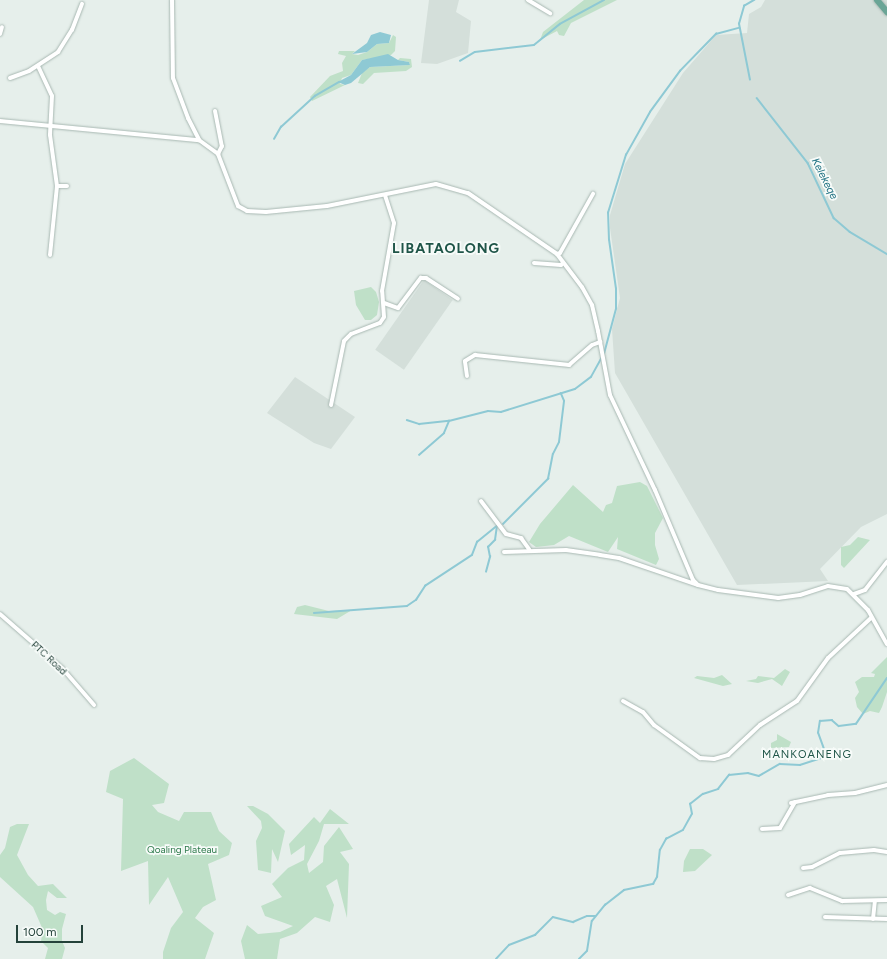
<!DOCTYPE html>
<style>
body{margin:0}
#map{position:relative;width:887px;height:959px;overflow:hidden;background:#e6efeb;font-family:Figtree,sans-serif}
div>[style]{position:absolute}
.built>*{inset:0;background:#d4dfda;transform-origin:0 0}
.green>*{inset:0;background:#bfe0c8}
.water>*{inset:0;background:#8ec9d4}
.stream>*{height:1.5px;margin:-0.75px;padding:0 0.75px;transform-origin:0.75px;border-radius:0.75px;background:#8ec9d4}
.roads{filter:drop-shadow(0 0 1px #a8b8b2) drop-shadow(0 0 1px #a8b8b2)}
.minor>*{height:4px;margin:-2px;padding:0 2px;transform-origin:2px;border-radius:2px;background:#fff}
.primary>*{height:6px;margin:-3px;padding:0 3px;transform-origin:3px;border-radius:3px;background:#6aa596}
span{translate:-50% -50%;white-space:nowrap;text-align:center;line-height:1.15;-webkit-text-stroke:3.5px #f7fbf9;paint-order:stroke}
.street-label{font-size:10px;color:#24423a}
.park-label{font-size:10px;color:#2d7a4b}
.water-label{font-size:11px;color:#1c6f80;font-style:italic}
.neighbourhood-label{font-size:11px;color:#1f5548;letter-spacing:1px}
.district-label{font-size:14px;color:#1f5548;font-weight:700;letter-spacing:1px}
.scale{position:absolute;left:16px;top:925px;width:67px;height:18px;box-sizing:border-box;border:2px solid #24423a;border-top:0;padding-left:5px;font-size:12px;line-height:14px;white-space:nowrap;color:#24423a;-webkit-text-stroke:3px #f7fbf9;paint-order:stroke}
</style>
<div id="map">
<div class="built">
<i style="clip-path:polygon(429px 0,459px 0,456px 12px,471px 21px,468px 53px,437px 64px,421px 63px)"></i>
<i style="clip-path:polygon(765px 0,887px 0,887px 514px,861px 527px,820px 569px,828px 581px,737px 585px,615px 373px,612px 329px,620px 298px,610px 228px,610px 215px,625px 164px,683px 73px,716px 35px,747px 33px,749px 14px,761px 7px)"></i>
<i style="left:424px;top:280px;width:35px;height:85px;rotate:35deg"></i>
<i style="clip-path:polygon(295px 377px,355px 417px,331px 449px,314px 443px,267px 413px)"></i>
</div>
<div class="green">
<i style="clip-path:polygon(584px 0,617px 0,571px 23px,564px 36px,559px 35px,557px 31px,540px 40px,543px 32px)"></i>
<i style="clip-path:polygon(393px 35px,396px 37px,395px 51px,391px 55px,362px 60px,351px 75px,342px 78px,340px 84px,345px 85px,312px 101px,310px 97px,330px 76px,343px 71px,342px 63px,346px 56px,338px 54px,339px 51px,355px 51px,352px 54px,358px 55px,367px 52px,377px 44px,389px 43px)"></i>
<i style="clip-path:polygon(400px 58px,411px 59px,412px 67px,406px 71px,374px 73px,363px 84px,358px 83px,362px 73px,370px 67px,410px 65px,409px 62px,398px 60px)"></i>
<i style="clip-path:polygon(371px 287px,376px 292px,379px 302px,377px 315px,371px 320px,365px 320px,356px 305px,354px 291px)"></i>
<i style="clip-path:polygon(640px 482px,647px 486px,663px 518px,655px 533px,655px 545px,659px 559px,656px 565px,617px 549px,618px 537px,608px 552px,569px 536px,554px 545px,536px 547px,529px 542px,540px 524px,573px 485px,603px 512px,606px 505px,612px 503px,617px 486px)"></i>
<i style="clip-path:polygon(858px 537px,870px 540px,844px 568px,841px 565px,841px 547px,850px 545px)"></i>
<i style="clip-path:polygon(305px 605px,329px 611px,352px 610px,337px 619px,294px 614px,297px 607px)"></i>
<i style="clip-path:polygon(887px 657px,887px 692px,882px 707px,879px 713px,870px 711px,863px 714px,857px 707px,855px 698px,859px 692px,855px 682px,862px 677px,874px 677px,875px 674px,871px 673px)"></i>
<i style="clip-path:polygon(785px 669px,790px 672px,782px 686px,772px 679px,758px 683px,746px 681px,756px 679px,758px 676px,774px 678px)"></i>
<i style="clip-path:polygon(722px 675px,732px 684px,723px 686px,694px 678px,697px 676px,714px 678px)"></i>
<i style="clip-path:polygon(777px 734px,791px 742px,789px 747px,771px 748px,771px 743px,777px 740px)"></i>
<i style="clip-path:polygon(134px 758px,169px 784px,164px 803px,152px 805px,158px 812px,179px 821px,184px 812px,211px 812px,219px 831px,232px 843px,229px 855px,208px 864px,216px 900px,203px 907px,195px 918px,214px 933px,205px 959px,163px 959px,163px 952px,171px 928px,183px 912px,168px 877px,149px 905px,148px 861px,121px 871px,123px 799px,106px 792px,110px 771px)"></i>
<i style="clip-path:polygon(247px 806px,253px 806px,268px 814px,285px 831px,278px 862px,272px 849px,271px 873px,258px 870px,256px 841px,262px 828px,261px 821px)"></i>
<i style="clip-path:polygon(330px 809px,349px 824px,324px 824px,319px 841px,307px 864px,309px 873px,323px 862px,324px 846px,339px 827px,353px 849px,340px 852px,349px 864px,347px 918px,337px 879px,326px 886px,334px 905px,330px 922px,315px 917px,297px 933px,280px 939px,277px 959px,245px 959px,241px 941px,247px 925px,258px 934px,280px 932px,293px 926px,265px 916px,261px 906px,282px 897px,272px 884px,288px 868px,304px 860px,305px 845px,291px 855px,289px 844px,314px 817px,320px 823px)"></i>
<i style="clip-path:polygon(17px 824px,29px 824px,17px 855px,28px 875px,38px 886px,53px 884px,67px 898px,57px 898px,48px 891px,46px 900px,47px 910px,55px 915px,60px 912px,66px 914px,62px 929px,62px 941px,65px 948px,62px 959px,45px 959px,48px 948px,41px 941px,43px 930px,33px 907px,0 877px,0 855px,5px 848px,10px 827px)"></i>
<i style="clip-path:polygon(690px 849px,703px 849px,712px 855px,695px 871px,683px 872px,684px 861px)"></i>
</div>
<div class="water">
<i style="clip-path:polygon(380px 32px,391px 35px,389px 43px,377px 44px,367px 52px,352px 54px,367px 43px,371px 35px)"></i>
<i style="clip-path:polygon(388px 54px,398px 60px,409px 62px,410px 65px,370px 67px,351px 83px,345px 85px,338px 82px,351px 75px,362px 60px)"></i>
</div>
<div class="stream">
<i style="left:460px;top:61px;width:17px;rotate:-31deg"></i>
<i style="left:475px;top:52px;width:59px;rotate:-6.8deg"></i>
<i style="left:534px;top:45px;width:33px;rotate:-39deg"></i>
<i style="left:560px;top:24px;width:50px;rotate:-28.6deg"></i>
<i style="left:750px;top:80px;width:57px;rotate:-101.1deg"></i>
<i style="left:739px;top:24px;width:19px;rotate:-74deg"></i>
<i style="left:744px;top:6px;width:12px;rotate:-31deg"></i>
<i style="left:757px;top:98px;width:83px;rotate:51.9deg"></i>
<i style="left:808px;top:163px;width:61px;rotate:64.7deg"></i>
<i style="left:834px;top:218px;width:21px;rotate:41deg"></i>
<i style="left:850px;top:232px;width:43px;rotate:30.7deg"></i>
<i style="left:274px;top:139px;width:14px;rotate:-60deg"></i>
<i style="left:281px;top:127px;width:46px;rotate:-42.4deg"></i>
<i style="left:315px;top:96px;width:28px;rotate:-30deg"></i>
<i style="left:604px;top:354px;width:47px;rotate:-75.1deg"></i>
<i style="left:616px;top:309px;width:20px;rotate:-90deg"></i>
<i style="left:616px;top:289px;width:49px;rotate:-98.1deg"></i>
<i style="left:609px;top:240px;width:27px;rotate:-92deg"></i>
<i style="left:608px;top:213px;width:61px;rotate:-72.8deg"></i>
<i style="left:626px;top:155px;width:49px;rotate:-60.8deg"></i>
<i style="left:650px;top:112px;width:51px;rotate:-53.8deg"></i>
<i style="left:680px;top:71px;width:52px;rotate:-45.8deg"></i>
<i style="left:716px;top:34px;width:24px;rotate:-15deg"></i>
<i style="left:407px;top:420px;width:13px;rotate:18deg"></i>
<i style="left:419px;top:424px;width:30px;rotate:-6deg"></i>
<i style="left:419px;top:455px;width:33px;rotate:-41deg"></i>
<i style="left:444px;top:433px;width:13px;rotate:-67deg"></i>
<i style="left:449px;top:421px;width:40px;rotate:-14.4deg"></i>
<i style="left:488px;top:411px;width:13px;rotate:4deg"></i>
<i style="left:501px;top:412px;width:77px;rotate:-17.3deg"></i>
<i style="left:575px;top:389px;width:20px;rotate:-37deg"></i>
<i style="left:591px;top:377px;width:23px;rotate:-61deg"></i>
<i style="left:503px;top:524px;width:64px;rotate:-45deg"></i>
<i style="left:548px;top:479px;width:25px;rotate:-79deg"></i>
<i style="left:553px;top:454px;width:13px;rotate:-63deg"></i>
<i style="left:559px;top:442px;width:41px;rotate:-83deg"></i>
<i style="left:564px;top:401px;width:8px;rotate:-113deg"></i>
<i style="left:486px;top:572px;width:16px;rotate:-75deg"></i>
<i style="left:490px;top:557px;width:10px;rotate:-101deg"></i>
<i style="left:488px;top:547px;width:10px;rotate:-45deg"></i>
<i style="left:495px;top:540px;width:14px;rotate:-82deg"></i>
<i style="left:314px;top:613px;width:93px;rotate:-4.3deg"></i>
<i style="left:407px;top:606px;width:11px;rotate:-34deg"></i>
<i style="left:416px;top:600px;width:17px;rotate:-57deg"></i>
<i style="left:425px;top:586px;width:56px;rotate:-33.4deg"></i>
<i style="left:472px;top:555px;width:14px;rotate:-69deg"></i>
<i style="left:477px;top:542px;width:26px;rotate:-39deg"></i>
<i style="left:496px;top:959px;width:19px;rotate:-47deg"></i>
<i style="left:509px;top:945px;width:28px;rotate:-21deg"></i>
<i style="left:535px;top:935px;width:25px;rotate:-45deg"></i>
<i style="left:553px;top:917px;width:21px;rotate:14deg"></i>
<i style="left:573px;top:922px;width:15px;rotate:-23deg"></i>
<i style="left:587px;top:916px;width:8px"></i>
<i style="left:579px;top:959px;width:11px;rotate:-45deg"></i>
<i style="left:587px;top:951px;width:30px;rotate:-81deg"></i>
<i style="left:592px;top:921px;width:21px;rotate:-51deg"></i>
<i style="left:605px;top:905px;width:24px;rotate:-38deg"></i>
<i style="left:624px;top:890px;width:30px;rotate:-12deg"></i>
<i style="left:653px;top:884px;width:8px;rotate:-60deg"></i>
<i style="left:657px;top:877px;width:27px;rotate:-84deg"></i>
<i style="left:660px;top:850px;width:13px;rotate:-61deg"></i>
<i style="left:666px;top:839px;width:19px;rotate:-28deg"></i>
<i style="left:683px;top:830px;width:18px;rotate:-61deg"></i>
<i style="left:692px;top:814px;width:10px;rotate:-101deg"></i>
<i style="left:690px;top:804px;width:16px;rotate:-38deg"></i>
<i style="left:703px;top:794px;width:16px;rotate:-18deg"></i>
<i style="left:718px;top:789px;width:18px;rotate:-52deg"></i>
<i style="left:729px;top:775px;width:19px;rotate:-6deg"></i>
<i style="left:748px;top:773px;width:11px;rotate:15deg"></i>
<i style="left:759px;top:776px;width:24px;rotate:-30deg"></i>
<i style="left:780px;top:764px;width:20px;rotate:3deg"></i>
<i style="left:800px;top:765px;width:23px;rotate:-18deg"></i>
<i style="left:822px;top:758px;width:7px;rotate:-63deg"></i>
<i style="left:825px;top:752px;width:20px;rotate:-110deg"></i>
<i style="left:818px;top:733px;width:12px;rotate:-81deg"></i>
<i style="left:820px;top:721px;width:12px;rotate:-5deg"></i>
<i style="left:832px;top:720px;width:9px;rotate:41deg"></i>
<i style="left:839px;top:726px;width:17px;rotate:-7deg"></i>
<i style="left:856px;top:724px;width:55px;rotate:-56deg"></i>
</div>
<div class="roads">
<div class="minor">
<i style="left:172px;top:0;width:78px;rotate:89.3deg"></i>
<i style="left:173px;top:78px;width:43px;rotate:69.4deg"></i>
<i style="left:188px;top:118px;width:25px;rotate:63deg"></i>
<i style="left:528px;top:0;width:26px;rotate:31deg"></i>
<i style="left:0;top:34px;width:7px;rotate:-74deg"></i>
<i style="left:38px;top:66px;width:33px;rotate:65deg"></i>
<i style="left:52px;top:96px;width:39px;rotate:93deg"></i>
<i style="left:50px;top:135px;width:51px;rotate:82.2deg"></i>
<i style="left:57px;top:186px;width:10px"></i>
<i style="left:10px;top:78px;width:20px;rotate:-20deg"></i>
<i style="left:29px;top:71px;width:35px;rotate:-33deg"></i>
<i style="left:58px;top:52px;width:26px;rotate:-58deg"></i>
<i style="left:72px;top:30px;width:28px;rotate:-69deg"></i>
<i style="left:215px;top:111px;width:36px;rotate:79deg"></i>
<i style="left:222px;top:146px;width:9px;rotate:117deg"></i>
<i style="left:0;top:121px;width:200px;rotate:5.5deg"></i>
<i style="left:199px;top:140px;width:24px;rotate:36deg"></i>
<i style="left:218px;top:154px;width:56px;rotate:69deg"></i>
<i style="left:238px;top:206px;width:10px;rotate:29deg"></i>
<i style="left:247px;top:211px;width:19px;rotate:3deg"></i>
<i style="left:266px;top:212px;width:61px;rotate:-5.6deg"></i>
<i style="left:327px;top:206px;width:111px;rotate:-11.4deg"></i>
<i style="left:436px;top:184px;width:33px;rotate:16deg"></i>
<i style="left:468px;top:193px;width:108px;rotate:34.4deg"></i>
<i style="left:557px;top:254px;width:41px;rotate:52.9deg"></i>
<i style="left:582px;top:287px;width:21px;rotate:61deg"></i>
<i style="left:592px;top:305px;width:27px;rotate:77deg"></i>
<i style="left:598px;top:331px;width:65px;rotate:79.4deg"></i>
<i style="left:610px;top:395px;width:105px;rotate:64.7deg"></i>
<i style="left:655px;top:490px;width:98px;rotate:67.1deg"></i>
<i style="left:693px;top:580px;width:7px;rotate:45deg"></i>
<i style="left:698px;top:585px;width:21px;rotate:14deg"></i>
<i style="left:718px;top:590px;width:61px;rotate:7.6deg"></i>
<i style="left:778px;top:598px;width:22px;rotate:-8deg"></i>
<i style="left:800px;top:595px;width:29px;rotate:-18deg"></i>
<i style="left:828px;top:586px;width:19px;rotate:9deg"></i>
<i style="left:847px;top:589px;width:30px;rotate:45deg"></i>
<i style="left:868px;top:610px;width:39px;rotate:61deg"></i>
<i style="left:557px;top:254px;width:3px;rotate:-18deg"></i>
<i style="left:560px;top:253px;width:68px;rotate:-60.8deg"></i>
<i style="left:50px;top:255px;width:69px;rotate:-84.2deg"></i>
<i style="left:534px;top:263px;width:27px;rotate:4deg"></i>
<i style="left:561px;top:265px;width:3px;rotate:-45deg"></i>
<i style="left:384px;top:303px;width:15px;rotate:20deg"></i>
<i style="left:398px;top:308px;width:38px;rotate:-53deg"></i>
<i style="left:421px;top:278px;width:5px"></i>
<i style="left:426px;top:278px;width:38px;rotate:33deg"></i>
<i style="left:467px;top:376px;width:15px;rotate:-98deg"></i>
<i style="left:465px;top:361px;width:12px;rotate:-31deg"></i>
<i style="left:475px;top:355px;width:95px;rotate:6.1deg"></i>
<i style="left:569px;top:365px;width:30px;rotate:-41deg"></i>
<i style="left:592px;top:345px;width:9px;rotate:-21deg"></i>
<i style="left:331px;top:405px;width:65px;rotate:-78.5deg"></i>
<i style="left:344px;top:341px;width:10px;rotate:-45deg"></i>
<i style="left:351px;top:334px;width:31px;rotate:-21deg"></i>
<i style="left:380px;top:323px;width:7px;rotate:-56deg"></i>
<i style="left:384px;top:317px;width:26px;rotate:-94deg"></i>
<i style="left:382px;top:291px;width:69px;rotate:-80deg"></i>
<i style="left:394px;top:223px;width:29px;rotate:-108deg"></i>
<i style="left:481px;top:501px;width:41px;rotate:52.9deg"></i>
<i style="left:506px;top:534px;width:16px;rotate:15deg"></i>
<i style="left:521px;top:538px;width:14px;rotate:54deg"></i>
<i style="left:504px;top:552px;width:62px;rotate:-1.8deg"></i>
<i style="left:566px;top:550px;width:34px;rotate:8deg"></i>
<i style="left:600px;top:555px;width:19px;rotate:9deg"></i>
<i style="left:619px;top:558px;width:83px;rotate:18.9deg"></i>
<i style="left:854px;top:594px;width:12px;rotate:-20deg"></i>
<i style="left:865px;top:590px;width:36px;rotate:-52deg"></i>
<i style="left:0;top:614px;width:82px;rotate:41.1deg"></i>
<i style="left:62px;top:668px;width:49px;rotate:49.1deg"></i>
<i style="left:623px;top:701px;width:23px;rotate:29deg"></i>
<i style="left:643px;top:712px;width:17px;rotate:50deg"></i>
<i style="left:654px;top:725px;width:57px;rotate:35.7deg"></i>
<i style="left:700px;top:758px;width:14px;rotate:4deg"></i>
<i style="left:714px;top:759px;width:15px;rotate:-16deg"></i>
<i style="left:728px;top:755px;width:44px;rotate:-43.2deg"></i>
<i style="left:760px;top:725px;width:44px;rotate:-33deg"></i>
<i style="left:797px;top:701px;width:53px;rotate:-54.2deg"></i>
<i style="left:828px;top:658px;width:59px;rotate:-42.9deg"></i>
<i style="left:791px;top:803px;width:38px;rotate:-12deg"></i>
<i style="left:828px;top:795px;width:27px;rotate:-4deg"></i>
<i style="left:855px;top:793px;width:33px;rotate:-14deg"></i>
<i style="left:762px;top:829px;width:18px;rotate:-3deg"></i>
<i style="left:780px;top:828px;width:30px;rotate:-60deg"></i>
<i style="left:803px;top:868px;width:9px;rotate:-6deg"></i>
<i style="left:812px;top:867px;width:31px;rotate:-27deg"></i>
<i style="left:840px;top:853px;width:34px;rotate:-5deg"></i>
<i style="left:874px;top:850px;width:13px;rotate:9deg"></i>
<i style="left:788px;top:895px;width:23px;rotate:-18deg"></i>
<i style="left:810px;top:888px;width:35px;rotate:22deg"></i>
<i style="left:842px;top:901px;width:45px;rotate:-1.3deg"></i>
<i style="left:825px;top:917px;width:62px;rotate:1.8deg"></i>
<i style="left:873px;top:919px;width:18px;rotate:-84deg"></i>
</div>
<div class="primary">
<i style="left:877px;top:0;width:16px;rotate:50deg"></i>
</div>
</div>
<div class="street-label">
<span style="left:49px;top:658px;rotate:43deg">PTC Road</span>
</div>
<div class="park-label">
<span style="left:182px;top:850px">Qoaling Plateau</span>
</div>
<div class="water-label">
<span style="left:824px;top:179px;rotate:63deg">Kelekeqe</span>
</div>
<div class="neighbourhood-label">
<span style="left:807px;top:755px">MANKOANENG</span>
</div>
<div class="district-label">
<span style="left:446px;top:249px">LIBATAOLONG</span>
</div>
<div class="scale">100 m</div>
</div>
